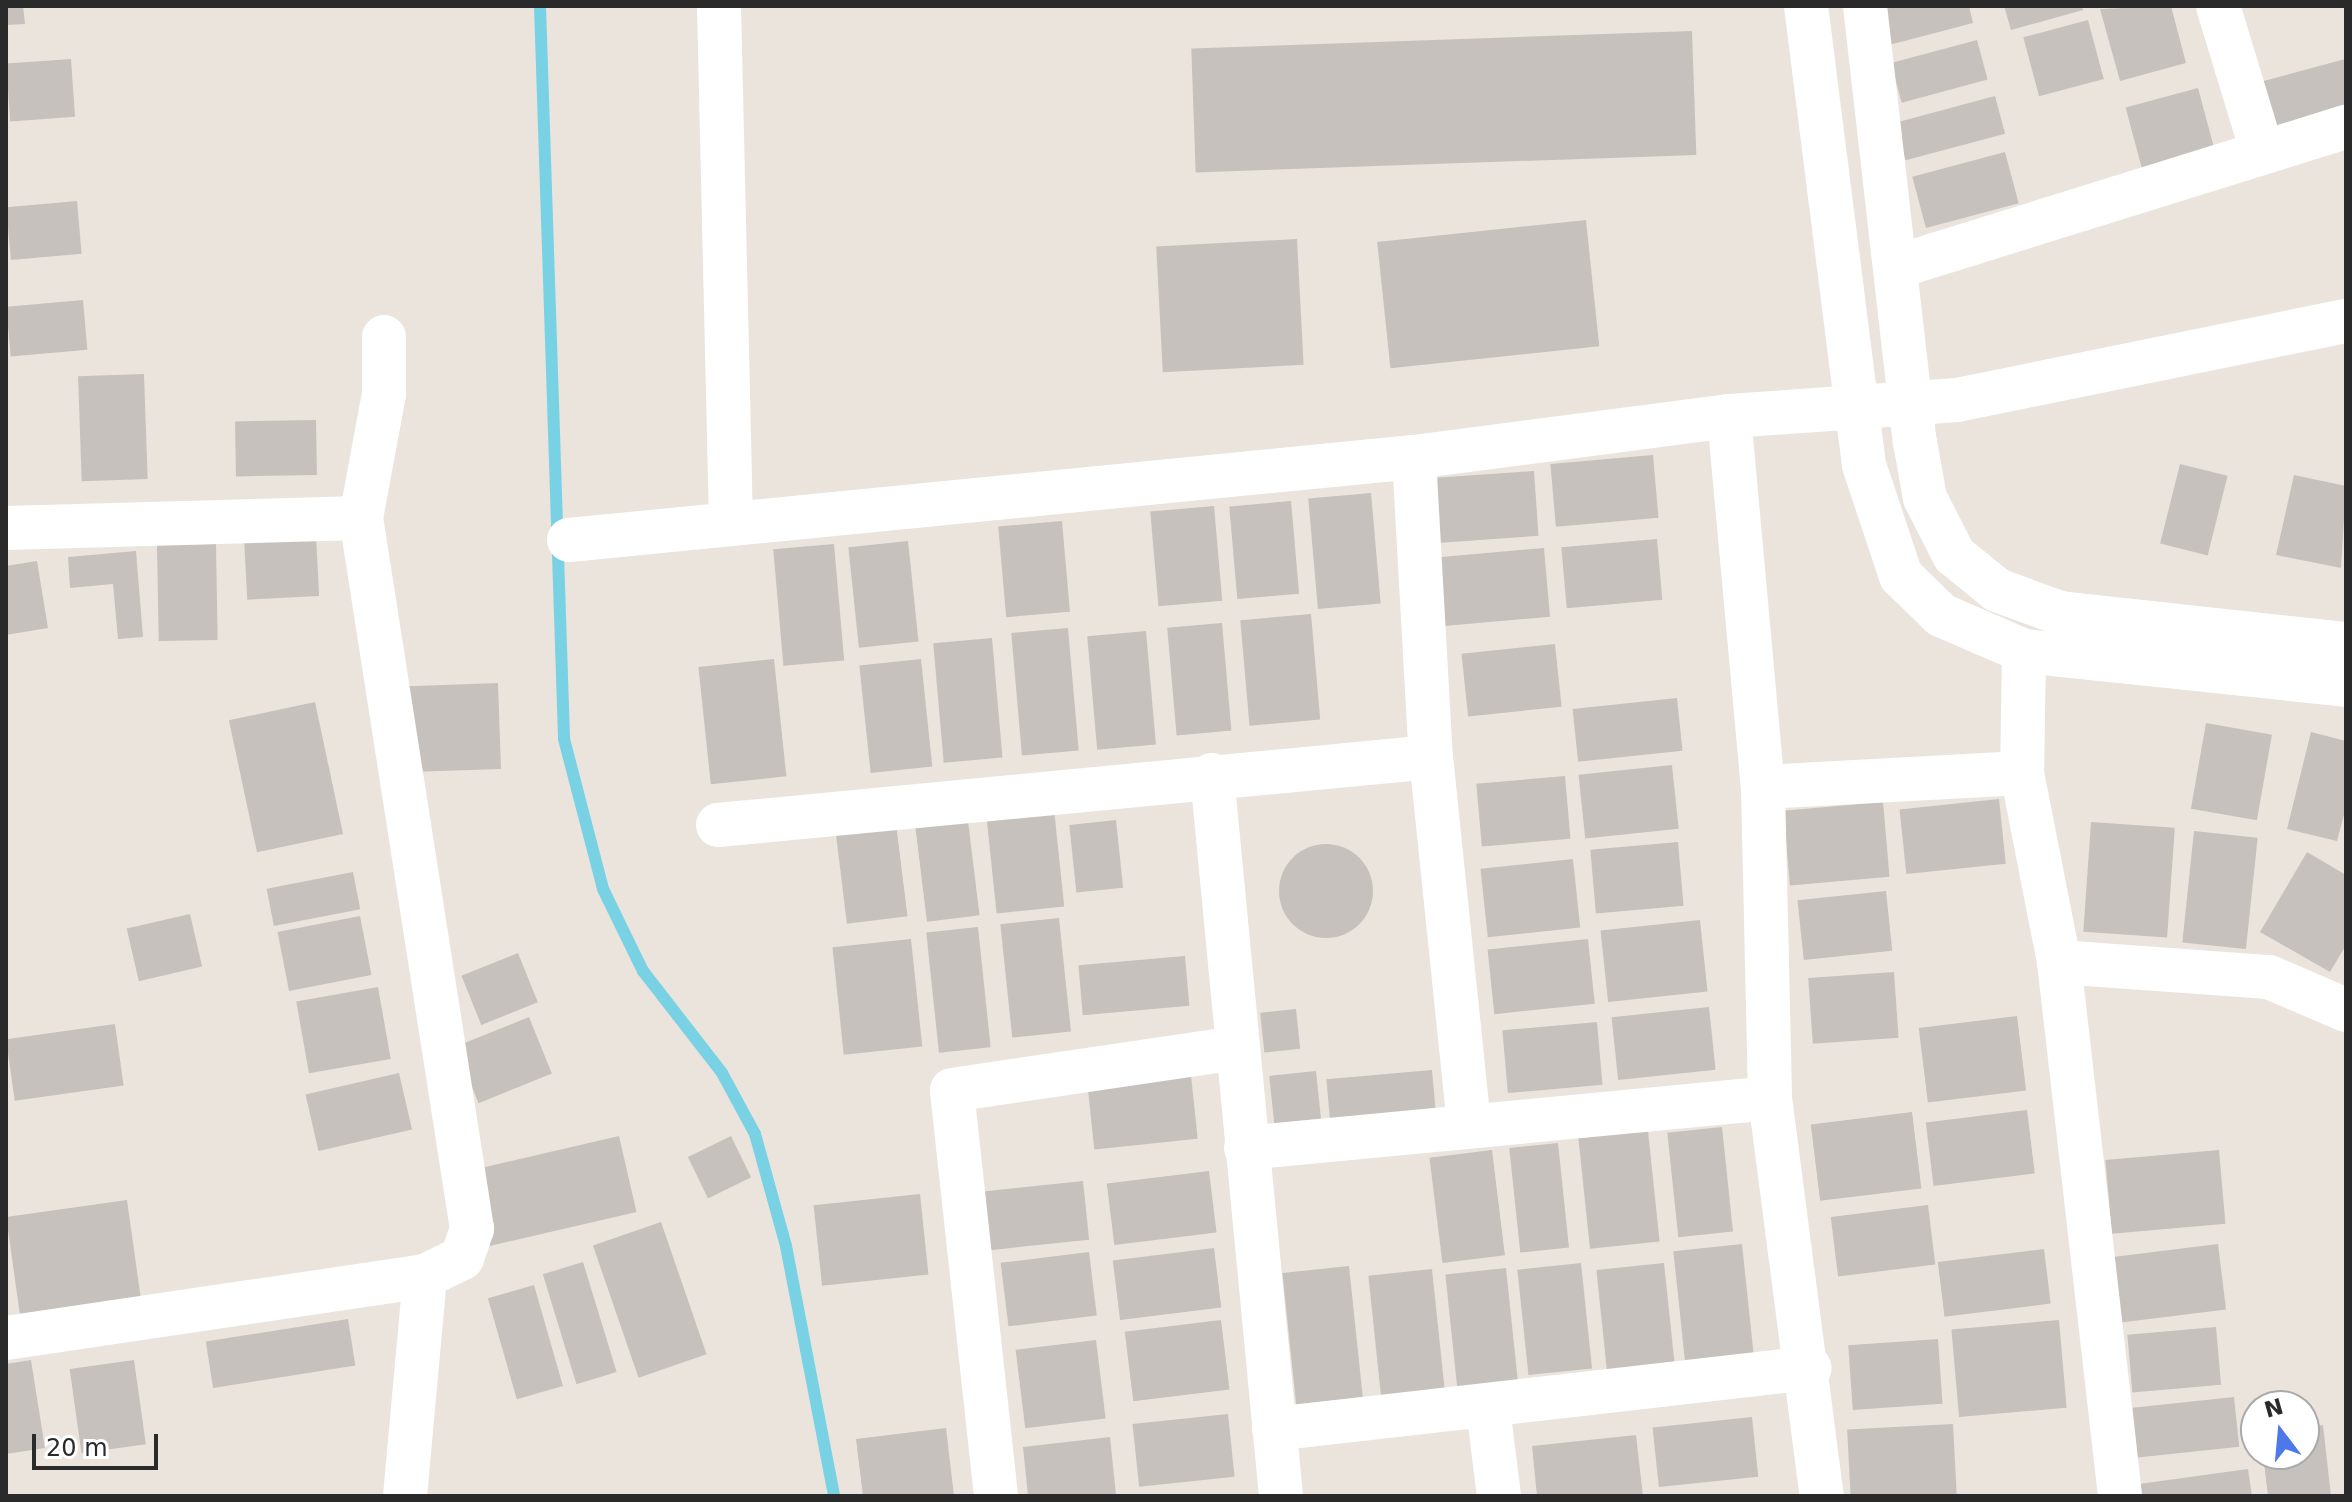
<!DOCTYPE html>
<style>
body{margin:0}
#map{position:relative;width:2352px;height:1502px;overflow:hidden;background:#ebe4dd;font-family:"DejaVu Sans",sans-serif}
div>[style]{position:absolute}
.stream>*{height:12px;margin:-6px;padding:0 6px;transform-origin:6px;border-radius:6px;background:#79d2e4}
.building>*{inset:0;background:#c6c1bd;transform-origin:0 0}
.round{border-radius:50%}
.minor>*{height:44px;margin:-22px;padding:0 22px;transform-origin:22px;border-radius:22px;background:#fff}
span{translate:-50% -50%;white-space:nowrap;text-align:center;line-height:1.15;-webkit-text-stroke:6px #fff;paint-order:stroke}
.frame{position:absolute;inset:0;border:8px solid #2a2a2a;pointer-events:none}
.north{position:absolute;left:2240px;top:1390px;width:80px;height:80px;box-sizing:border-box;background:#fff;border:2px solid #aaa;border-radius:50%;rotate:344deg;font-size:22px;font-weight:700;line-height:32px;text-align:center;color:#2a2a2a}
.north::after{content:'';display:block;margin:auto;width:28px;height:36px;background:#4c78e9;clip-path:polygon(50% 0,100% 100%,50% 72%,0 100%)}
.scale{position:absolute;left:32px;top:1434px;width:126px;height:36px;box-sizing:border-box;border:4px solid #2a2a2a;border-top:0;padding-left:10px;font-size:24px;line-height:28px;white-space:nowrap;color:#2a2a2a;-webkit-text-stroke:6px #fff;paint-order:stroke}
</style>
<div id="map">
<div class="stream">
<i style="left:540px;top:6px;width:733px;rotate:88.12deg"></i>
<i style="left:564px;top:739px;width:155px;rotate:75.4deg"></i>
<i style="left:603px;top:889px;width:91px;rotate:64deg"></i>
<i style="left:643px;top:971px;width:129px;rotate:52.2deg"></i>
<i style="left:722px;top:1073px;width:69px;rotate:61.6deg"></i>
<i style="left:755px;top:1134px;width:116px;rotate:74.5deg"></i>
<i style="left:786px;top:1246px;width:255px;rotate:79.1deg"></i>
</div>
<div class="building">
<i style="clip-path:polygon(6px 6px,23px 6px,25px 24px,6px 25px)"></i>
<i style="clip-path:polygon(1894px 6px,1969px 6px,1973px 23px,1889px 45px,1880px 10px)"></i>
<i style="clip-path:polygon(2004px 6px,2082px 6px,2083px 10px,2011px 30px)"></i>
<i style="clip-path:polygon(2171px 6px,2186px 63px,2120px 81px,2100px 9px)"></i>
<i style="left:2088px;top:20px;width:61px;height:67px;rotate:75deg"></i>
<i style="left:1692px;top:31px;width:124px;height:501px;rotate:88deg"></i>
<i style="left:1977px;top:40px;width:41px;height:89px;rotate:75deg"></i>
<i style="left:71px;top:59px;width:58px;height:65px;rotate:86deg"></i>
<i style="clip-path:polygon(2345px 59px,2346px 113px,2273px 132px,2260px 82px)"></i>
<i style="left:2198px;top:88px;width:64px;height:75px;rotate:75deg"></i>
<i style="left:1995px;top:96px;width:39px;height:103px;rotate:75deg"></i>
<i style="left:2005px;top:152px;width:53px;height:96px;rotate:75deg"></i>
<i style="left:77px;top:201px;width:53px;height:71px;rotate:85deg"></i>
<i style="left:1586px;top:220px;width:127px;height:210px;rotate:84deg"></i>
<i style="left:1297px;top:239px;width:126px;height:141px;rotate:87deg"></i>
<i style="left:83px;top:300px;width:50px;height:77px;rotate:85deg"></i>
<i style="left:144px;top:374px;width:105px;height:66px;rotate:88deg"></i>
<i style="left:316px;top:420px;width:55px;height:81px;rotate:89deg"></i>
<i style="left:1653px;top:455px;width:63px;height:103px;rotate:85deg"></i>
<i style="left:2180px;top:464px;width:49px;height:82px;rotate:14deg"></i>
<i style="left:1534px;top:471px;width:65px;height:101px;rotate:86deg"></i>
<i style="clip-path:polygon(2294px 475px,2346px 486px,2341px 568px,2276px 555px)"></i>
<i style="left:1371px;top:493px;width:111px;height:63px;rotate:85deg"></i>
<i style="left:1291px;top:501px;width:93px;height:62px;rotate:85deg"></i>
<i style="left:1214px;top:506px;width:95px;height:64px;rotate:85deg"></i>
<i style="left:1062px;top:521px;width:91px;height:64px;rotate:85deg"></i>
<i style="left:316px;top:536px;width:60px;height:72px;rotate:87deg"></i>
<i style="left:1657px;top:539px;width:61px;height:96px;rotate:85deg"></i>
<i style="left:908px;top:541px;width:101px;height:60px;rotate:84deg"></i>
<i style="left:216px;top:544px;width:96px;height:59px;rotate:89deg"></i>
<i style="left:834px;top:544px;width:117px;height:61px;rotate:85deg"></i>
<i style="left:1544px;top:548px;width:69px;height:106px;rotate:85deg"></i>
<i style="clip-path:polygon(136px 551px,143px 637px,118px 639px,113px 584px,70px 588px,68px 557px)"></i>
<i style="clip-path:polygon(37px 561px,48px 628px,6px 635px,6px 566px)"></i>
<i style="left:1311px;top:614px;width:106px;height:71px;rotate:85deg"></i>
<i style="left:1222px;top:623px;width:108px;height:55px;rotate:85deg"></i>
<i style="left:1068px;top:628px;width:123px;height:57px;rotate:85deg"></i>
<i style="left:1146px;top:631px;width:114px;height:59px;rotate:85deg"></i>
<i style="left:992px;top:638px;width:120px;height:59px;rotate:85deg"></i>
<i style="left:1555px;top:644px;width:63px;height:94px;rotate:84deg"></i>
<i style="left:774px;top:659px;width:118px;height:76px;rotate:84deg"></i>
<i style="left:921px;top:659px;width:108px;height:62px;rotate:84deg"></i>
<i style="left:498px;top:683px;width:86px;height:90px;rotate:88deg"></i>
<i style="left:1677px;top:698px;width:53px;height:105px;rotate:84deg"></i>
<i style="left:315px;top:702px;width:135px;height:88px;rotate:78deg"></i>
<i style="left:2206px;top:723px;width:67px;height:87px;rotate:10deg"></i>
<i style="clip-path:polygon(2311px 732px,2346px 741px,2346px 807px,2337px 841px,2287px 829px)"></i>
<i style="left:1672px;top:765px;width:64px;height:94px;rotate:84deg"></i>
<i style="left:1565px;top:776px;width:63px;height:89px;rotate:85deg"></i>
<i style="left:1999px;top:799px;width:65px;height:100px;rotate:84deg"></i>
<i style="left:1883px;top:802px;width:75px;height:100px;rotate:85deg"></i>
<i style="left:1054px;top:809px;width:98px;height:68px;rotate:84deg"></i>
<i style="left:1116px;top:820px;width:68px;height:47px;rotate:84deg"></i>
<i style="left:968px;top:821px;width:95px;height:53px;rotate:83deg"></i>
<i style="left:2091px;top:822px;width:84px;height:110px;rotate:4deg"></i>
<i style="left:896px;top:823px;width:94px;height:61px;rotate:83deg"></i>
<i style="left:2194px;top:831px;width:64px;height:112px;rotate:6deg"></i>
<i style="left:1678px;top:842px;width:64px;height:88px;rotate:85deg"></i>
<i class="round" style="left:1279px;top:844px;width:94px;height:94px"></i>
<i style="clip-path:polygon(2307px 852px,2346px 875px,2346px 945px,2330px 972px,2260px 932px)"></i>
<i style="left:1573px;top:859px;width:69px;height:93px;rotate:84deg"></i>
<i style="left:353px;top:872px;width:38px;height:88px;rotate:79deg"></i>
<i style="left:1886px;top:891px;width:60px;height:89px;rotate:84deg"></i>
<i style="left:190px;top:914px;width:54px;height:65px;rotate:77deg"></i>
<i style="left:360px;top:916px;width:60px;height:84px;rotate:79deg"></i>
<i style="left:1059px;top:918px;width:114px;height:59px;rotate:84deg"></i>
<i style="left:1700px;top:920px;width:72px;height:100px;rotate:84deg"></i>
<i style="left:978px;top:927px;width:121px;height:52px;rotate:84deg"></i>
<i style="left:911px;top:939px;width:108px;height:79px;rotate:84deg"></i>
<i style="left:1588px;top:939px;width:65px;height:101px;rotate:84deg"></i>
<i style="left:518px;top:953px;width:53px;height:61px;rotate:68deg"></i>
<i style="left:1185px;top:956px;width:50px;height:107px;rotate:85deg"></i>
<i style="left:1894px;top:972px;width:66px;height:86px;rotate:86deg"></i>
<i style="left:378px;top:987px;width:73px;height:83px;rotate:80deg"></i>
<i style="left:1709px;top:1007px;width:63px;height:98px;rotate:84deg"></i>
<i style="left:1296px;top:1009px;width:40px;height:36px;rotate:84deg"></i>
<i style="left:2017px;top:1016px;width:75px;height:99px;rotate:83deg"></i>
<i style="left:529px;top:1017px;width:61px;height:79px;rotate:68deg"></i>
<i style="left:1597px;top:1022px;width:63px;height:95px;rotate:85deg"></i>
<i style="left:115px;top:1024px;width:62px;height:110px;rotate:82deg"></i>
<i style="left:1432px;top:1070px;width:44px;height:106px;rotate:85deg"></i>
<i style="left:1316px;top:1071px;width:48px;height:47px;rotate:84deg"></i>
<i style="left:399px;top:1073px;width:58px;height:96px;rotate:77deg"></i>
<i style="left:1191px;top:1075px;width:64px;height:104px;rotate:84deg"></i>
<i style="left:2027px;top:1110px;width:64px;height:102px;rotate:83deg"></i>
<i style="left:1912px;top:1112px;width:77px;height:102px;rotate:83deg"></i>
<i style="left:1722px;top:1127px;width:105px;height:55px;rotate:84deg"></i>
<i style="left:1648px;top:1131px;width:111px;height:70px;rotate:84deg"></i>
<i style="left:619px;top:1136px;width:78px;height:153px;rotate:77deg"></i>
<i style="left:731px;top:1136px;width:46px;height:48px;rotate:64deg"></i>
<i style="left:1558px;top:1143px;width:105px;height:49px;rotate:84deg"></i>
<i style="left:1492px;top:1150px;width:106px;height:63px;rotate:83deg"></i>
<i style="left:2219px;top:1150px;width:74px;height:114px;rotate:85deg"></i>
<i style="left:1209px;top:1171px;width:62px;height:103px;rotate:83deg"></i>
<i style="left:1083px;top:1181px;width:59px;height:100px;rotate:84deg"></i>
<i style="left:920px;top:1194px;width:81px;height:107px;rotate:84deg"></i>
<i style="left:127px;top:1200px;width:98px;height:122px;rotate:82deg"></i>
<i style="left:1928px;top:1205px;width:60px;height:98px;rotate:83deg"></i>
<i style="left:661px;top:1222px;width:140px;height:72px;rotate:71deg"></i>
<i style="left:1742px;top:1244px;width:116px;height:69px;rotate:84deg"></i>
<i style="left:2218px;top:1244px;width:66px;height:106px;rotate:83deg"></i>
<i style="left:1214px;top:1248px;width:60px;height:102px;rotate:83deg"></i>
<i style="left:2044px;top:1249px;width:55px;height:107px;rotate:83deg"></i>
<i style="left:1089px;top:1252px;width:64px;height:89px;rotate:83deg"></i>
<i style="left:583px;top:1262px;width:115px;height:42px;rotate:73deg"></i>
<i style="left:1581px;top:1263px;width:106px;height:64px;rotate:84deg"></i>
<i style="left:1664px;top:1263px;width:105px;height:68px;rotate:84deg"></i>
<i style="left:1349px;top:1266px;width:132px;height:67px;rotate:84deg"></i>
<i style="left:1506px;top:1268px;width:118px;height:61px;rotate:84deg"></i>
<i style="left:1432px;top:1269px;width:123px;height:64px;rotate:84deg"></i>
<i style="left:534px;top:1285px;width:105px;height:48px;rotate:74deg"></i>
<i style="left:348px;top:1319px;width:47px;height:144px;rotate:81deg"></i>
<i style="left:1221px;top:1320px;width:70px;height:97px;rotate:83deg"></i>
<i style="left:2059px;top:1320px;width:88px;height:108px;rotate:85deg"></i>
<i style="left:2216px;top:1327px;width:58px;height:89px;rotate:85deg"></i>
<i style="left:1938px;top:1339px;width:65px;height:90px;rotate:86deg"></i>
<i style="left:1096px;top:1340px;width:79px;height:81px;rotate:83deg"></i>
<i style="clip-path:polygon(31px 1360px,45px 1448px,6px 1454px,6px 1364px)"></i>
<i style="left:134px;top:1360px;width:85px;height:65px;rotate:82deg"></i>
<i style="left:2234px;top:1397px;width:50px;height:102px;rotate:84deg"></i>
<i style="left:1228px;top:1414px;width:63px;height:96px;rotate:84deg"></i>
<i style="left:1752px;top:1417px;width:60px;height:100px;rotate:84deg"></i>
<i style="left:1953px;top:1424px;width:72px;height:106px;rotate:87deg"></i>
<i style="clip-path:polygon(2323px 1425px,2331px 1496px,2268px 1496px,2263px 1454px,2304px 1454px,2304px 1428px)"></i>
<i style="clip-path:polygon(946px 1428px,954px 1496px,863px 1496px,856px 1439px)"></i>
<i style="clip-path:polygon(1636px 1435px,1643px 1496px,1537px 1496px,1532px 1446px)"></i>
<i style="clip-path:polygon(1110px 1437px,1116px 1495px,1028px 1496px,1023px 1447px)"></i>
<i style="clip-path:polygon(2248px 1469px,2252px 1496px,2140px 1496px,2139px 1484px)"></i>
</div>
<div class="minor">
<i style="left:719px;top:6px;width:518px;rotate:88.67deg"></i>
<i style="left:1806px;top:6px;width:463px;rotate:82.8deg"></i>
<i style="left:1864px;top:465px;width:117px;rotate:71.6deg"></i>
<i style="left:1901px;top:576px;width:56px;rotate:44.3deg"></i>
<i style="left:1941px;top:615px;width:90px;rotate:23.4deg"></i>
<i style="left:2024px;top:651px;width:324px;rotate:6deg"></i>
<i style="left:1865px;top:6px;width:439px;rotate:83.5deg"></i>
<i style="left:1915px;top:442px;width:57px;rotate:79.9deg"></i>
<i style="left:1925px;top:498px;width:64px;rotate:63deg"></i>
<i style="left:1954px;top:555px;width:55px;rotate:39.1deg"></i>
<i style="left:1997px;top:590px;width:67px;rotate:20.1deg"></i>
<i style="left:2060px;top:613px;width:288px;rotate:6.2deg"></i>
<i style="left:2218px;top:6px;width:152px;rotate:73.1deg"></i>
<i style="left:1899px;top:266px;width:468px;rotate:-17.3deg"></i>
<i style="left:1729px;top:416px;width:373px;rotate:84.8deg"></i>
<i style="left:1763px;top:787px;width:311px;rotate:88.7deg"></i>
<i style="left:1770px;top:1098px;width:401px;rotate:82.6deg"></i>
<i style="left:1414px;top:457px;width:300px;rotate:86.8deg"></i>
<i style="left:1431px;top:757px;width:367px;rotate:84.1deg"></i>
<i style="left:6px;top:528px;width:355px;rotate:-1.6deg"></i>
<i style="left:569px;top:540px;width:849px;rotate:-5.61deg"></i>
<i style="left:1414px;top:457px;width:318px;rotate:-7.4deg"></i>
<i style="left:1729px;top:416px;width:229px;rotate:-4deg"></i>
<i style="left:1957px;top:400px;width:397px;rotate:-11.5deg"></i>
<i style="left:2024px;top:651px;width:122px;rotate:90.9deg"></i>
<i style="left:2022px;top:773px;width:193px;rotate:78.9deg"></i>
<i style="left:2059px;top:962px;width:537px;rotate:83.48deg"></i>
<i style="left:1212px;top:775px;width:724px;rotate:84.53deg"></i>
<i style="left:1763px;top:787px;width:259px;rotate:-3.1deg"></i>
<i style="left:718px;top:825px;width:716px;rotate:-5.45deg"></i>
<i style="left:2059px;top:962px;width:211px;rotate:4.1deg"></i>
<i style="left:2269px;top:977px;width:84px;rotate:23.2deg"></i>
<i style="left:1246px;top:1148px;width:526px;rotate:-5.45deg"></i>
<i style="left:6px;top:1338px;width:424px;rotate:-8.4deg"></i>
<i style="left:425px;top:1276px;width:41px;rotate:-25.9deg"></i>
<i style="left:462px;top:1258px;width:31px;rotate:-71deg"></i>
<i style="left:472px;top:1229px;width:720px;rotate:-98.87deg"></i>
<i style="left:361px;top:518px;width:126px;rotate:-79.5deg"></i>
<i style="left:384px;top:394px;width:57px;rotate:-90deg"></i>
<i style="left:1488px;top:1408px;width:89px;rotate:82.9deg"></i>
<i style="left:1274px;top:1429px;width:539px;rotate:-6.49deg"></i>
<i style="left:405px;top:1496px;width:221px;rotate:-84.8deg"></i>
<i style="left:996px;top:1496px;width:408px;rotate:-96.2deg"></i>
<i style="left:952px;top:1090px;width:286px;rotate:-8.4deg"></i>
</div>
<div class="frame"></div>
<div class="north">N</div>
<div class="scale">20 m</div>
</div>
